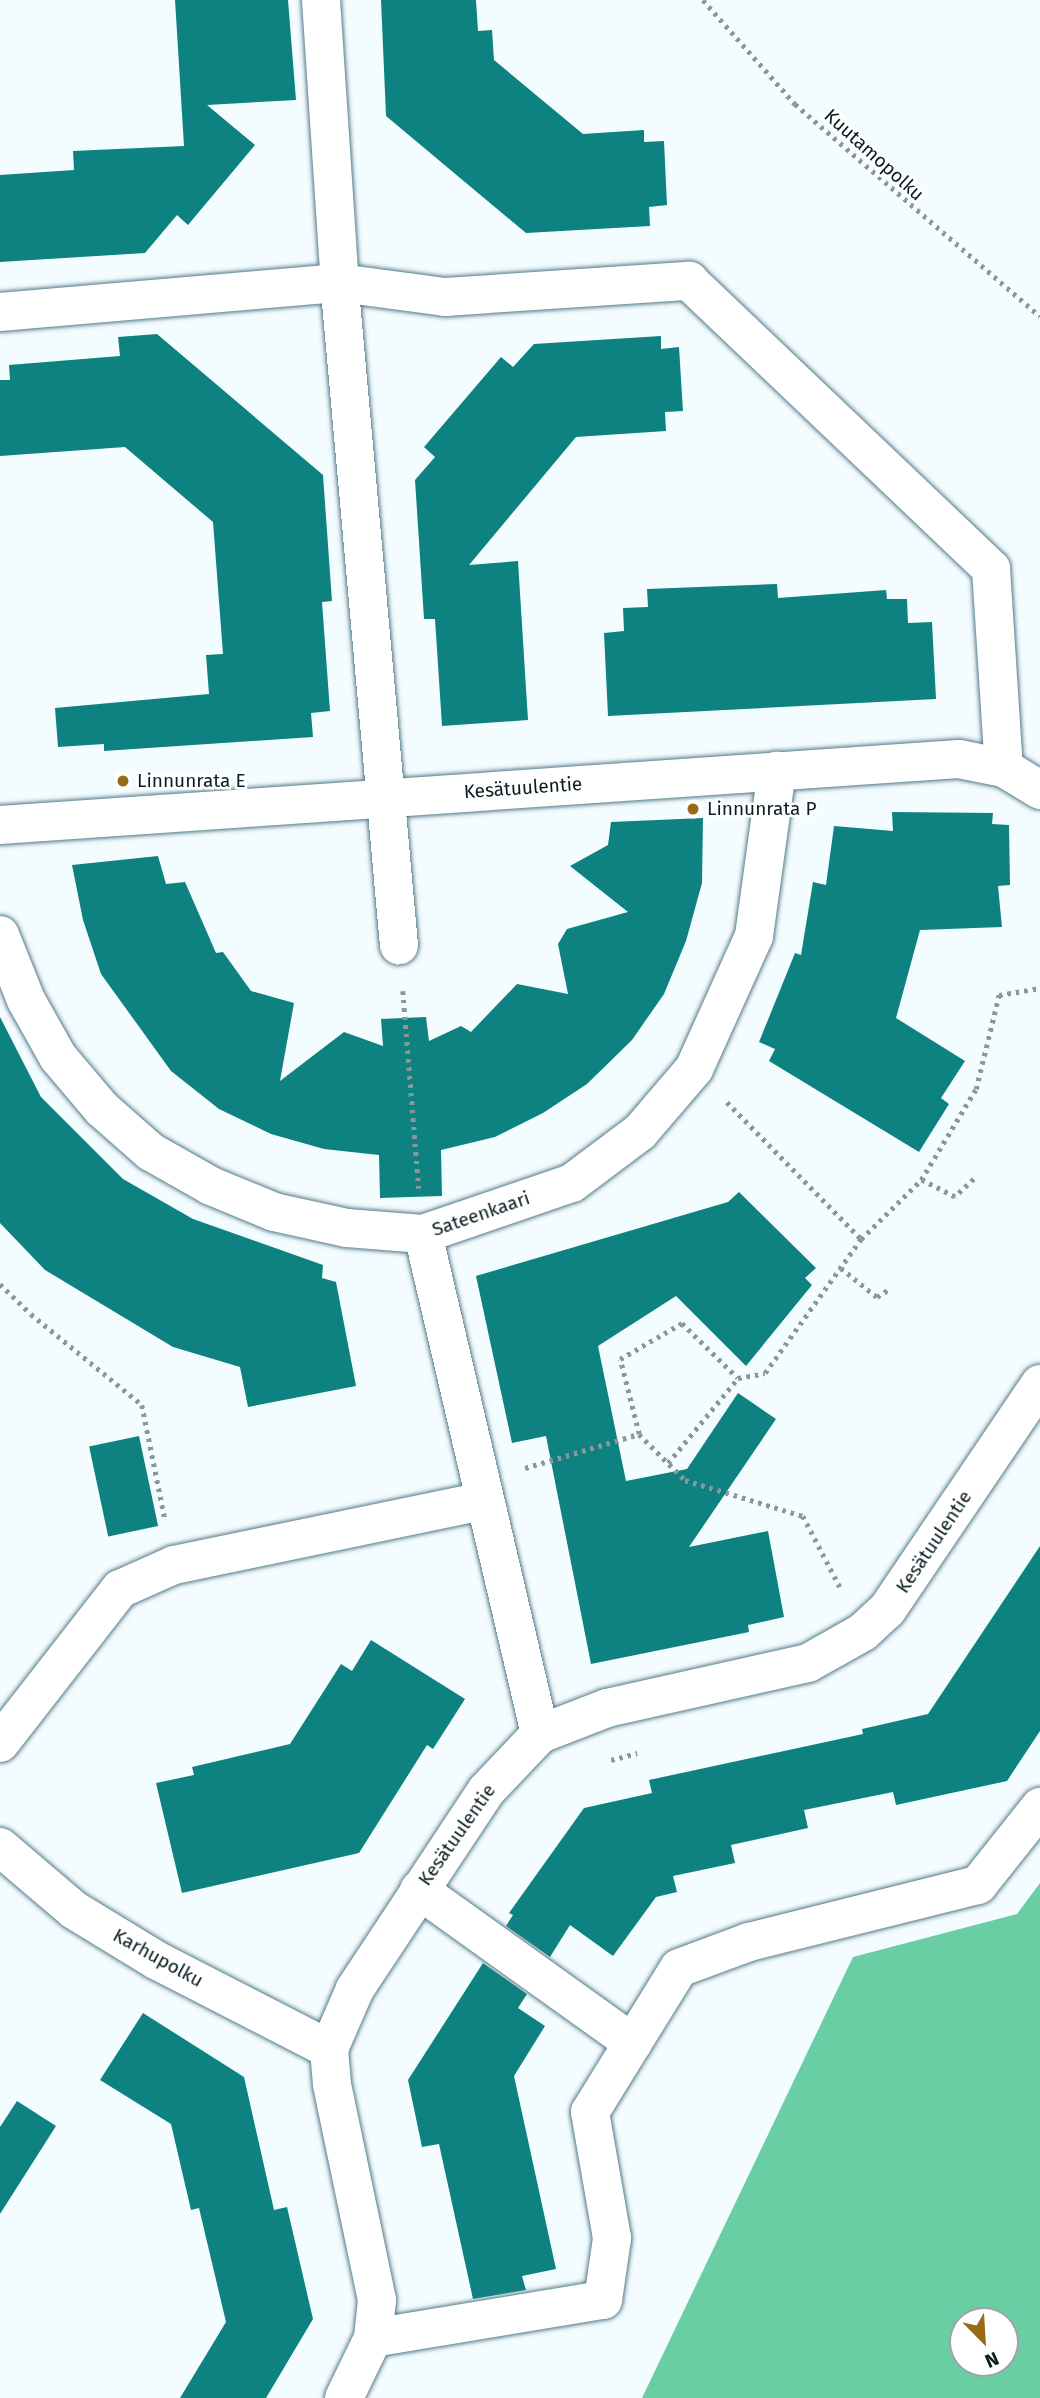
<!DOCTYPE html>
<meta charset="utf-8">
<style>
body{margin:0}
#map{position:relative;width:1040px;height:2398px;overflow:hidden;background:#f3fcff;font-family:"Fira Sans",sans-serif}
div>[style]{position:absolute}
.forest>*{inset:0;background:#69cea3}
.building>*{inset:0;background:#0d8280;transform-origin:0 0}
.path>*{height:4.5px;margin-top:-2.25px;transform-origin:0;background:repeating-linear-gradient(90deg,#8b979b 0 3.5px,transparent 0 8.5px)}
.roads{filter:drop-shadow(0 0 2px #537b89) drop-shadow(0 0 2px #537b89)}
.minor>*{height:38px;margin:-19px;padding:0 19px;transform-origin:19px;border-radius:19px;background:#fff}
.dots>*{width:19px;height:19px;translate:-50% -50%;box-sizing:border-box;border:4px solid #fff;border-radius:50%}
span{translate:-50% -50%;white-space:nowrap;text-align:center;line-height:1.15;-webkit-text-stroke:5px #fff;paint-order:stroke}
.street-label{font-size:19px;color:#0b1c21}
.poi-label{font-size:19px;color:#0b1c21}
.left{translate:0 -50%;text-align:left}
.north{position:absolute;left:949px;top:2307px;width:70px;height:70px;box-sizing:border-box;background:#fff;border:2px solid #9da4a6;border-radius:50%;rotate:156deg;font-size:19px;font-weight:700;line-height:28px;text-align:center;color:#0b1c21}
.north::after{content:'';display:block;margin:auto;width:24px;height:32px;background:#986b1a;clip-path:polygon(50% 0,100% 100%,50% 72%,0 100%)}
</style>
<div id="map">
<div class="forest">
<i style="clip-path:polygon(evenodd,1040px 1883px,1040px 2398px,642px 2398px,853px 1957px,1017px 1914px,1040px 1883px,963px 2321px,1005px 2321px,1005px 2363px,963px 2363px,963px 2321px)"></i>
</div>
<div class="building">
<i style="clip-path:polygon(175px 0,288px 0,296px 100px,207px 105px,255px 145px,188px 225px,177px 215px,145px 253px,0 262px,0 175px,74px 170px,73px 151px,184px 146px)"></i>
<i style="clip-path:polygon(381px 0,476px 0,478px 31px,492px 30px,494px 60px,583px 134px,644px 130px,644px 142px,664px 141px,667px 205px,649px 207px,650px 226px,526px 233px,386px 116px)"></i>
<i style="clip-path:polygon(157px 334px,323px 475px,332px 601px,322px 602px,330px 711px,311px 713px,313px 737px,104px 751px,104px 744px,58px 747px,55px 708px,209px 694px,206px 655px,223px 654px,213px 522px,125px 447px,0 456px,0 380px,10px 380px,9px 365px,120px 356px,118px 337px)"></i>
<i style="clip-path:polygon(661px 336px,661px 349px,679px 347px,683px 411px,665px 412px,666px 431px,576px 437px,469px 565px,518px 561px,528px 720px,442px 726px,435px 619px,424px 619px,415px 480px,435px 457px,424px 447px,501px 357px,513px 367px,534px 344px)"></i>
<i style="clip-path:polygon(777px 584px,778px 598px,886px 590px,887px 599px,907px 599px,908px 623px,932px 622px,936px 699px,608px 716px,604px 633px,624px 631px,623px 608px,648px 607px,647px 589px)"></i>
<i style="clip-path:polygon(892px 812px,993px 813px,992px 824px,1009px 825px,1010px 885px,998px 886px,1002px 927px,920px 930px,896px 1018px,965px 1061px,941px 1098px,949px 1104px,919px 1152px,769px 1061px,775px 1049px,759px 1042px,795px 953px,801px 955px,813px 882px,826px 885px,834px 826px,893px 831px)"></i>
<i style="clip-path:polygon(703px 818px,702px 883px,686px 941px,664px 994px,632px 1040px,587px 1084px,543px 1113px,495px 1137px,441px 1150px,442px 1196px,380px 1198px,379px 1155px,324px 1149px,271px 1134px,219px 1109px,171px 1071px,101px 974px,83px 920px,72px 865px,158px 856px,166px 884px,185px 882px,216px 953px,223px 952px,251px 991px,294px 1003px,280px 1081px,344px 1032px,383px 1046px,381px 1019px,426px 1017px,429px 1041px,461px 1026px,471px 1032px,517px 984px,568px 994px,558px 944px,567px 929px,628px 912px,570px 866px,608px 845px,611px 822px)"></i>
<i style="clip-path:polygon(0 1017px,41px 1097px,123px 1179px,193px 1219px,323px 1265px,322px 1278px,336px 1282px,356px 1386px,248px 1407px,240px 1367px,173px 1347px,45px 1270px,0 1223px)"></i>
<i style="clip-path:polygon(739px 1192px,816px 1268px,805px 1278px,812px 1285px,746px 1366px,676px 1296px,598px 1346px,626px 1481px,687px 1469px,738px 1393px,776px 1419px,689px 1547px,768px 1531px,784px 1617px,748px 1625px,749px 1632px,591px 1664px,546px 1436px,512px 1443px,476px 1276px,728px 1202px)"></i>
<i style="left:139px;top:1436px;width:92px;height:51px;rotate:78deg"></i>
<i style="clip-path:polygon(1040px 1546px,1040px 1731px,1007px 1781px,896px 1805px,893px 1792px,804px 1810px,808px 1828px,731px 1845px,735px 1863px,673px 1876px,677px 1892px,656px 1897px,613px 1956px,570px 1925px,550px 1957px,506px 1926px,513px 1915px,509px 1913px,584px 1808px,652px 1793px,649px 1780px,863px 1734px,862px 1729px,928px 1714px)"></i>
<i style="clip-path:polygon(371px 1640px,465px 1699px,433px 1749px,427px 1745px,359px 1853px,182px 1893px,156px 1783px,194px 1775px,192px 1767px,290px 1744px,341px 1664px,352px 1671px)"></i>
<i style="clip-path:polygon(483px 1963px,527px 1994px,518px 2008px,545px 2026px,514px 2076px,556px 2269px,522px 2276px,526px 2290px,473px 2299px,439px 2144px,422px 2147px,408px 2080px)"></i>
<i style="clip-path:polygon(143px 2013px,244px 2077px,274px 2210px,287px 2207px,313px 2319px,266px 2398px,180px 2398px,226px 2322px,199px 2208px,191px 2210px,171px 2124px,100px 2080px)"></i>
<i style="clip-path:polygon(17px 2101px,56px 2126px,0 2214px,0 2127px)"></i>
</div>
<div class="path">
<i style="left:703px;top:0;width:139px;rotate:48.5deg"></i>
<i style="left:795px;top:104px;width:324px;rotate:40.9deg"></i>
<i style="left:403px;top:991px;width:198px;rotate:85.4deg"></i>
<i style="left:727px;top:1102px;width:192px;rotate:45.6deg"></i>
<i style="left:861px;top:1239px;width:84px;rotate:-44.5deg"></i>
<i style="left:974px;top:1179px;width:26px;rotate:137deg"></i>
<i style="left:955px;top:1197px;width:38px;rotate:-153deg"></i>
<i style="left:921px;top:1180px;width:106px;rotate:-58.9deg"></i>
<i style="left:976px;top:1089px;width:97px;rotate:-76.3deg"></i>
<i style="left:999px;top:995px;width:42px;rotate:-9.7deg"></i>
<i style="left:841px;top:1268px;width:46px;rotate:38.9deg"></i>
<i style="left:877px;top:1297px;width:17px;rotate:-33deg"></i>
<i style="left:0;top:1284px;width:43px;rotate:44.1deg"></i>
<i style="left:31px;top:1314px;width:144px;rotate:39.3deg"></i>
<i style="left:142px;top:1405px;width:116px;rotate:78.6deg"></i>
<i style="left:639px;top:1434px;width:65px;rotate:45deg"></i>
<i style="left:685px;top:1480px;width:123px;rotate:17deg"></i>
<i style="left:803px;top:1516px;width:85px;rotate:62.5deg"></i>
<i style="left:668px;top:1463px;width:110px;rotate:-50.5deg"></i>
<i style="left:525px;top:1468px;width:119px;rotate:-16.6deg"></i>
<i style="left:639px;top:1434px;width:77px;rotate:-104.2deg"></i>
<i style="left:620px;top:1359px;width:72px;rotate:-30.1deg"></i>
<i style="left:682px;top:1323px;width:78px;rotate:44.5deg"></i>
<i style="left:738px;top:1378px;width:27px;rotate:-10deg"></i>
<i style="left:765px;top:1373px;width:165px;rotate:-54.4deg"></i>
<i style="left:611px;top:1760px;width:27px;rotate:-15deg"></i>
</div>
<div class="roads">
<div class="minor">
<i style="left:321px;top:0;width:303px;rotate:86.2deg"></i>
<i style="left:341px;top:302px;width:646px;rotate:84.85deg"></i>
<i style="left:0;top:312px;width:341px;rotate:-4.9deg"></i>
<i style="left:340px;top:283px;width:106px;rotate:7.6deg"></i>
<i style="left:445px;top:297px;width:245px;rotate:-3.8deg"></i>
<i style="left:689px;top:281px;width:417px;rotate:43.6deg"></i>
<i style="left:991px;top:569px;width:199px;rotate:86.3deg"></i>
<i style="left:0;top:825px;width:961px;rotate:-3.94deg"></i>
<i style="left:959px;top:759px;width:46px;rotate:11.3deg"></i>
<i style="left:1004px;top:768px;width:42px;rotate:31.4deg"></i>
<i style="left:0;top:935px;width:70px;rotate:68.2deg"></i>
<i style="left:26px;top:1000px;width:65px;rotate:60.7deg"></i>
<i style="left:58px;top:1057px;width:68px;rotate:49.8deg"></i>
<i style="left:102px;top:1109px;width:65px;rotate:41.3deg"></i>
<i style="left:151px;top:1152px;width:69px;rotate:29.5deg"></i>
<i style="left:211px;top:1186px;width:68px;rotate:22.4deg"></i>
<i style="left:274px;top:1212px;width:75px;rotate:12.4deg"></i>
<i style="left:347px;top:1228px;width:76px;rotate:4.5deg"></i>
<i style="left:423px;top:1234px;width:157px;rotate:-18.9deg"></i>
<i style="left:572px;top:1183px;width:85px;rotate:-36.9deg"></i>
<i style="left:640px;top:1132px;width:83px;rotate:-49.4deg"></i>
<i style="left:694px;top:1069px;width:146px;rotate:-65.7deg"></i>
<i style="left:754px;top:936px;width:167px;rotate:-82.1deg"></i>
<i style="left:423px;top:1234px;width:514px;rotate:76.83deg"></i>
<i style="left:0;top:1743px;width:195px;rotate:-52.1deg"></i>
<i style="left:120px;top:1589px;width:59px;rotate:-24deg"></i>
<i style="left:174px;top:1565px;width:315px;rotate:-11.7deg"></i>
<i style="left:0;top:1847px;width:97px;rotate:40.4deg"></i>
<i style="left:74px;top:1910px;width:96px;rotate:31.4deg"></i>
<i style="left:156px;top:1960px;width:195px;rotate:27.2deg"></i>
<i style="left:419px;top:1890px;width:263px;rotate:35.6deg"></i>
<i style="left:373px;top:2338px;width:233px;rotate:-9.4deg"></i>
<i style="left:603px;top:2300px;width:63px;rotate:-81.7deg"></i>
<i style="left:612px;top:2238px;width:128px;rotate:-99.9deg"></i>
<i style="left:590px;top:2112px;width:169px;rotate:-58.3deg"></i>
<i style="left:679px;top:1968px;width:75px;rotate:-20.4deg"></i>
<i style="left:749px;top:1942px;width:236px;rotate:-14deg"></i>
<i style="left:978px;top:1885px;width:100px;rotate:-51.5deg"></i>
<i style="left:344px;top:2398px;width:67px;rotate:-64.2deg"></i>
<i style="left:373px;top:2338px;width:38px;rotate:-84deg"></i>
<i style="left:377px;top:2300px;width:221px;rotate:-101.8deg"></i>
<i style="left:332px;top:2084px;width:35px;rotate:-95deg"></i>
<i style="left:329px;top:2049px;width:65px;rotate:-66.6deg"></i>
<i style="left:355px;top:1989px;width:237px;rotate:-56.5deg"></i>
<i style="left:486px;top:1791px;width:79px;rotate:-46.5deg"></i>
<i style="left:540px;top:1734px;width:72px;rotate:-21.2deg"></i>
<i style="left:607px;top:1708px;width:206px;rotate:-12.6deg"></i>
<i style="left:808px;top:1663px;width:63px;rotate:-29.4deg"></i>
<i style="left:863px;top:1632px;width:33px;rotate:-43deg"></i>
<i style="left:887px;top:1610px;width:273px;rotate:-55.9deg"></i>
</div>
</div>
<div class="dots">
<i style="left:123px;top:781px;background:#986b1a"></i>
<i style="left:693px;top:809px;background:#986b1a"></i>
</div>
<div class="street-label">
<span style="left:874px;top:155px;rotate:42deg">Kuutamopolku</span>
<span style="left:523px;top:788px;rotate:-4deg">Kesätuulentie</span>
<span style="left:481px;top:1214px;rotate:-19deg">Sateenkaari</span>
<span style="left:934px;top:1542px;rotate:-56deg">Kesätuulentie</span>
<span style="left:457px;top:1835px;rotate:-55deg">Kesätuulentie</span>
<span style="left:158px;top:1958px;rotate:29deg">Karhupolku</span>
</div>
<div class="poi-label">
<span class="left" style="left:137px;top:781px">Linnunrata E</span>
<span class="left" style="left:707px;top:809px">Linnunrata P</span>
</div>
<div class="north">N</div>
</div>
